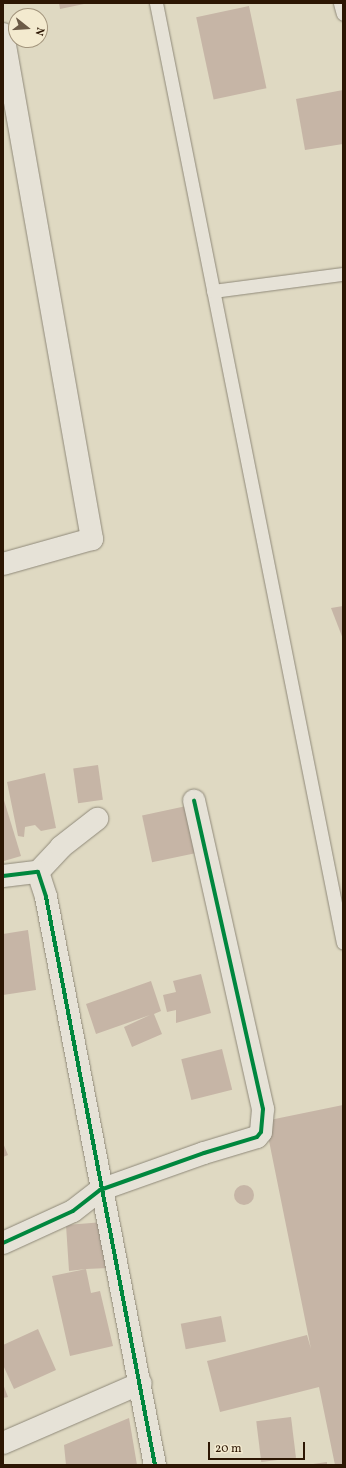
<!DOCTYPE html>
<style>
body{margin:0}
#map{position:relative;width:346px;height:1468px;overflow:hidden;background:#dfd9c2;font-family:Vollkorn,serif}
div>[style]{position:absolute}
.building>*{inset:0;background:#c6b5a6;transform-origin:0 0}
.round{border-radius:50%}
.roads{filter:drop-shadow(0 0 1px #8f8979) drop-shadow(0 0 1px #8f8979)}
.service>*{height:13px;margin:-6.5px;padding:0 6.5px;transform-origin:6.5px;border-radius:6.5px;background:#e6e2d7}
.minor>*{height:22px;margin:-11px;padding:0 11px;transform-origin:11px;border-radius:11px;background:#e6e2d7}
.cycleway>*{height:4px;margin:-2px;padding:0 2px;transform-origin:2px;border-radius:2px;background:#00873e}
span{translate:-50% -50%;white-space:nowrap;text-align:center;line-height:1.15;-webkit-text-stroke:4px #f3eacf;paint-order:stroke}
.frame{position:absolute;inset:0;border:4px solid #2c1603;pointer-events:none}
.north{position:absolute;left:8px;top:8px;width:40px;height:40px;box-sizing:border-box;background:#f3eacf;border:1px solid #a3957d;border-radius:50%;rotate:107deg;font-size:11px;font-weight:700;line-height:16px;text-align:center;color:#2c1603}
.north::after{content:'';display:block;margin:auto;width:14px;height:18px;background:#6b5a46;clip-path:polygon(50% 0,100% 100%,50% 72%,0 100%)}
.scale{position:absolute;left:208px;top:1442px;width:97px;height:18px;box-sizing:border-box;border:2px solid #2c1603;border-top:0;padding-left:5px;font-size:12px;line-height:14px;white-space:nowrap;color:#2c1603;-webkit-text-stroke:3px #f3eacf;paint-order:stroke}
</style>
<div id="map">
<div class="building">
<i style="clip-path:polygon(59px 3px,84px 3px,84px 4px,60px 9px)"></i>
<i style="left:249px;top:6px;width:84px;height:54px;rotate:78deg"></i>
<i style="clip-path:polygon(343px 90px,343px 144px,305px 150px,296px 99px)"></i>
<i style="clip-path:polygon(343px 606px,343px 639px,331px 608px)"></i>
<i style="left:98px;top:765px;width:35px;height:25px;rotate:82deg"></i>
<i style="clip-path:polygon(45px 773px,56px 828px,41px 831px,35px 825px,25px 827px,24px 837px,18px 836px,7px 782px)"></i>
<i style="clip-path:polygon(3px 797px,21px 856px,4px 861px,3px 856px)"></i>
<i style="left:191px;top:805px;width:48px;height:50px;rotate:78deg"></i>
<i style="clip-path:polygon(28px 930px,36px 990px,3px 995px,3px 934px)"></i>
<i style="clip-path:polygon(201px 974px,211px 1013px,176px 1023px,176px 1010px,167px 1012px,163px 995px,176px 992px,173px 981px)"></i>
<i style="clip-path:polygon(151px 981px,161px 1011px,154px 1014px,162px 1034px,132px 1047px,124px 1027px,150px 1015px,96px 1034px,86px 1004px)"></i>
<i style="left:222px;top:1049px;width:42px;height:42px;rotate:76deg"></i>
<i style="clip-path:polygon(343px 1105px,343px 1465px,335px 1465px,319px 1387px,220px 1412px,207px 1361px,307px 1335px,311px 1349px,265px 1121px)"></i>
<i style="clip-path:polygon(3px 1143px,8px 1155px,3px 1157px)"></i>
<i class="round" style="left:234px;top:1185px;width:20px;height:20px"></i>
<i style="clip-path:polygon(104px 1222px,108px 1268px,86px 1269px,91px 1293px,100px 1291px,113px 1346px,70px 1356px,52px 1276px,86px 1269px,69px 1271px,66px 1225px)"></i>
<i style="left:221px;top:1316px;width:26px;height:41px;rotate:79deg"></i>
<i style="clip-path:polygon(38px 1329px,56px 1370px,14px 1389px,3px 1365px,3px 1345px)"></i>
<i style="clip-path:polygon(3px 1384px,8px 1397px,3px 1398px)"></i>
<i style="left:291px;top:1417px;width:41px;height:35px;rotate:83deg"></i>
<i style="clip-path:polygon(129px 1418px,137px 1465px,66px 1465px,64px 1445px)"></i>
<i style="clip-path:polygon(327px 1462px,327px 1465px,314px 1465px,313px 1464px)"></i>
</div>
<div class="roads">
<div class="service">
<i style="left:156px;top:3px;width:958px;rotate:78.75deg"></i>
<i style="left:340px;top:3px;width:11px;rotate:75deg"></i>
<i style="left:213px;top:291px;width:131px;rotate:-7.5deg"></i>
</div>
<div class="minor">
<i style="left:3px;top:34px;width:513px;rotate:80deg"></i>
<i style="left:92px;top:539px;width:92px;rotate:164.3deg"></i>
<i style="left:38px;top:872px;width:34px;rotate:-47deg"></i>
<i style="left:61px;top:847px;width:46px;rotate:-37.9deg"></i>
<i style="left:3px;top:876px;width:35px;rotate:-7deg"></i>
<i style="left:38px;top:872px;width:26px;rotate:72deg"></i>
<i style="left:46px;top:897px;width:578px;rotate:79.14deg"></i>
<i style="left:3px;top:1243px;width:77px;rotate:-24.6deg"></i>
<i style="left:73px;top:1211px;width:34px;rotate:-38deg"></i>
<i style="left:100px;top:1190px;width:110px;rotate:-19.6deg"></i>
<i style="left:204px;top:1153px;width:55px;rotate:-16.8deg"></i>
<i style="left:257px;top:1137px;width:6px;rotate:-51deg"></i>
<i style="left:261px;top:1132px;width:23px;rotate:-85deg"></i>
<i style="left:263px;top:1109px;width:316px;rotate:-102.6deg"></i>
<i style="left:3px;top:1443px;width:150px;rotate:-23.5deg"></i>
</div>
</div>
<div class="cycleway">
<i style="left:3px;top:876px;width:35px;rotate:-7deg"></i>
<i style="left:38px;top:872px;width:26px;rotate:72deg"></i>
<i style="left:46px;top:897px;width:578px;rotate:79.14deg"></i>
<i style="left:3px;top:1243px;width:77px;rotate:-24.6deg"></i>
<i style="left:73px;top:1211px;width:34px;rotate:-38deg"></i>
<i style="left:100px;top:1190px;width:110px;rotate:-19.6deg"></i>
<i style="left:204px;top:1153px;width:55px;rotate:-16.8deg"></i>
<i style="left:257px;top:1137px;width:6px;rotate:-51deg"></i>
<i style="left:261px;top:1132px;width:23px;rotate:-85deg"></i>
<i style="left:263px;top:1109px;width:316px;rotate:-102.6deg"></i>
</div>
<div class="frame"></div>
<div class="north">N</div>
<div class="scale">20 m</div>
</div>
